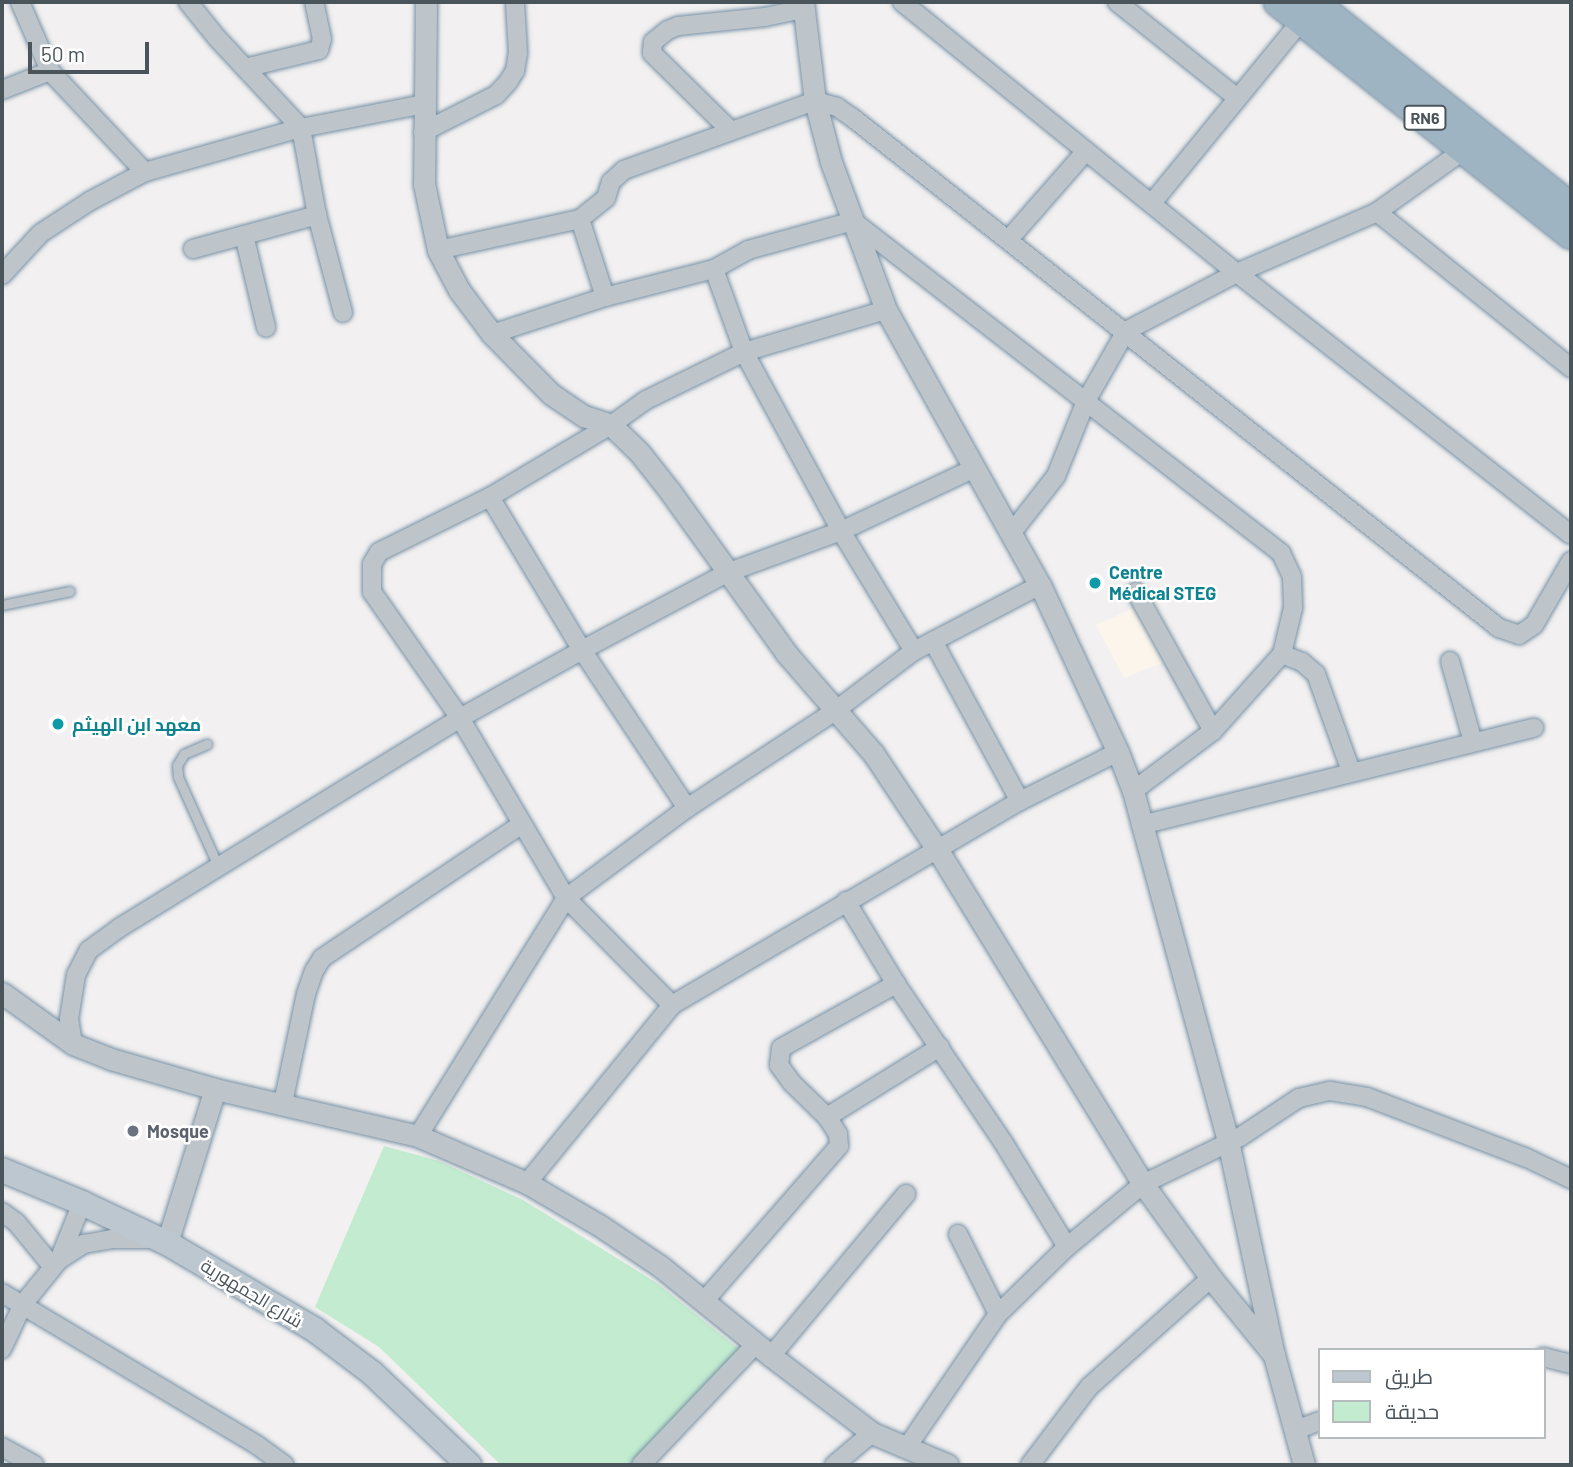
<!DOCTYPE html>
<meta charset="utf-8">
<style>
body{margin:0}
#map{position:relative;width:1573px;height:1467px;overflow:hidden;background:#f2f0f0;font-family:Barlow,Cairo,sans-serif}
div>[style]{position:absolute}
.commercial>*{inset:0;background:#fbf5eb}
.green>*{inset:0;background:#c2ebcf}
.roads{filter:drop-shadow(0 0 2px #7791a5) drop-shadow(0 0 2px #7791a5)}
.service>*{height:9px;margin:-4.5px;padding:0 4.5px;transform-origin:4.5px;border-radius:4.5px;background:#bdc5cb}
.minor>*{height:18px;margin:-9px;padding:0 9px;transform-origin:9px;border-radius:9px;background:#bdc5cb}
.tertiary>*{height:21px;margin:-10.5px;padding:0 10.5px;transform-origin:10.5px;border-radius:10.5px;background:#bdc5cb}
.secondary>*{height:24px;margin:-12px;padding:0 12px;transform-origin:12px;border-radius:12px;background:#bdc7cf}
.trunk>*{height:28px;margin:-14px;padding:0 14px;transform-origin:14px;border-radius:14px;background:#9fb4c3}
.dots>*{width:19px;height:19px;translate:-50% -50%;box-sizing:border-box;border:4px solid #fff;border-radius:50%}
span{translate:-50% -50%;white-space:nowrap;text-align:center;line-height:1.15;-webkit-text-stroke:5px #fff;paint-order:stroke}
.shield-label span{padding:2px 5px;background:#fff;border:2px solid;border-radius:5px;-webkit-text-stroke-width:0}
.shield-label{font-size:16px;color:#49545b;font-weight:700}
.culture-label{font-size:18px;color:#0d838f;font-weight:700}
.left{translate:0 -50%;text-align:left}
.worship-label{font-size:18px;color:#5b616d;font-weight:700}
.street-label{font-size:18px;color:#49545b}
.frame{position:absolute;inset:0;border:4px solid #49545b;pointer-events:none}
.legend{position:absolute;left:1318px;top:1348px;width:228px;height:91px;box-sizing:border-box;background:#fff;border:2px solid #b6bbbd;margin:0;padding:9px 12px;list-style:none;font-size:21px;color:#49545b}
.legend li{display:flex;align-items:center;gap:14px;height:35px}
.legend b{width:35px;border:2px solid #b6bbbd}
.scale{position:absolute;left:28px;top:42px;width:121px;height:32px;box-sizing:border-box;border:4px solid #49545b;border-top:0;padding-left:9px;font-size:21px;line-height:24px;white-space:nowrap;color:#49545b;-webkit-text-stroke:5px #fff;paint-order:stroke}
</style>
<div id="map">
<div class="commercial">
<i style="clip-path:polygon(1153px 599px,1182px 655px,1124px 678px,1096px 625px)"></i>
</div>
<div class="green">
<i style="clip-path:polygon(384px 1146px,439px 1161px,523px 1200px,657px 1283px,740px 1350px,632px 1465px,501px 1465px,379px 1347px,315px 1307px)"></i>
</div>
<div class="roads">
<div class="service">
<i style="left:2px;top:605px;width:69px;rotate:-11.6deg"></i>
<i style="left:207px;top:744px;width:25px;rotate:157deg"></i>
<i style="left:184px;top:754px;width:13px;rotate:122deg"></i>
<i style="left:177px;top:765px;width:12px;rotate:85deg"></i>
<i style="left:178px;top:777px;width:98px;rotate:65.8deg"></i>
</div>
<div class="minor">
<i style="left:20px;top:2px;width:75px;rotate:66.5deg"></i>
<i style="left:50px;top:71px;width:139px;rotate:46.8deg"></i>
<i style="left:188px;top:2px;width:46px;rotate:51.1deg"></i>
<i style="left:217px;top:38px;width:123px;rotate:47deg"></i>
<i style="left:301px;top:128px;width:88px;rotate:79.6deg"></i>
<i style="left:317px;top:215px;width:101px;rotate:75.1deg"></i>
<i style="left:902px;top:2px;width:431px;rotate:39deg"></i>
<i style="left:1237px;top:273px;width:424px;rotate:38.1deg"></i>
<i style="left:1117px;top:2px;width:152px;rotate:38.6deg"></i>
<i style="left:245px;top:68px;width:76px;rotate:-13.7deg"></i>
<i style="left:319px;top:50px;width:11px;rotate:-75deg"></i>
<i style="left:322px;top:39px;width:38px;rotate:-102deg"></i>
<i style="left:2px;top:90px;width:52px;rotate:-21.6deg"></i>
<i style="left:731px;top:131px;width:111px;rotate:-135.4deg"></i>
<i style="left:652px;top:53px;width:11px;rotate:-85deg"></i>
<i style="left:653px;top:42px;width:19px;rotate:-39deg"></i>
<i style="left:668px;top:30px;width:11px;rotate:-22deg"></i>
<i style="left:678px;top:26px;width:87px;rotate:-5.9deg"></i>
<i style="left:765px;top:17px;width:40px;rotate:-12deg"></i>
<i style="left:423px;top:132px;width:82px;rotate:-26.9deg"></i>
<i style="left:496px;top:95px;width:18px;rotate:-47deg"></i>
<i style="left:508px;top:82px;width:13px;rotate:-58deg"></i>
<i style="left:515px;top:71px;width:18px;rotate:-81deg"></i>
<i style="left:518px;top:53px;width:51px;rotate:-93.4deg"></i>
<i style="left:1152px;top:203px;width:237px;rotate:-50.7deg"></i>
<i style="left:1377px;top:212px;width:107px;rotate:-35.5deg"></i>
<i style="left:580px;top:219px;width:82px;rotate:72.2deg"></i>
<i style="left:244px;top:235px;width:95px;rotate:76.6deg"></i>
<i style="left:1009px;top:239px;width:117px;rotate:-48.8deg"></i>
<i style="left:193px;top:249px;width:129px;rotate:-15.3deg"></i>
<i style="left:438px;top:250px;width:145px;rotate:-12.3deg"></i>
<i style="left:580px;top:219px;width:33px;rotate:-39deg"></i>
<i style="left:606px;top:198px;width:17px;rotate:-73deg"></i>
<i style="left:611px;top:182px;width:18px;rotate:-43deg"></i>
<i style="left:624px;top:170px;width:203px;rotate:-19.9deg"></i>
<i style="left:815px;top:101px;width:23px;rotate:15deg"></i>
<i style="left:837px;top:107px;width:19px;rotate:35deg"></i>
<i style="left:853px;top:118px;width:823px;rotate:38.29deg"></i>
<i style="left:1499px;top:628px;width:21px;rotate:19deg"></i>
<i style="left:1519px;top:635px;width:18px;rotate:-34deg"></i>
<i style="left:1534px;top:625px;width:74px;rotate:-60deg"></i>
<i style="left:714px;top:269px;width:88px;rotate:70.1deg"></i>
<i style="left:744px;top:352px;width:204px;rotate:61.5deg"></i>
<i style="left:841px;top:531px;width:140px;rotate:58.7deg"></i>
<i style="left:2px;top:275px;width:57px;rotate:-47.1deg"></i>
<i style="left:41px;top:233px;width:59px;rotate:-33.1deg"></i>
<i style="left:90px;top:201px;width:62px;rotate:-27.8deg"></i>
<i style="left:145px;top:172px;width:162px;rotate:-15.8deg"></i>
<i style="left:301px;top:128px;width:125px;rotate:-11deg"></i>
<i style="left:492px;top:334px;width:119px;rotate:-18.1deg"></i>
<i style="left:605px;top:297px;width:113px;rotate:-14.4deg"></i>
<i style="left:714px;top:269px;width:39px;rotate:-29deg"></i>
<i style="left:748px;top:250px;width:109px;rotate:-15.4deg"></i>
<i style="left:853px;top:221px;width:542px;rotate:37.8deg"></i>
<i style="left:1281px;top:553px;width:26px;rotate:65deg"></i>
<i style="left:1292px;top:577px;width:31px;rotate:88deg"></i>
<i style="left:1293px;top:608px;width:47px;rotate:103.4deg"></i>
<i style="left:1282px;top:654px;width:22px;rotate:22deg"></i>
<i style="left:1302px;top:662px;width:18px;rotate:41deg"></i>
<i style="left:1316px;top:674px;width:103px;rotate:70.2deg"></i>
<i style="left:490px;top:497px;width:179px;rotate:59deg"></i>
<i style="left:582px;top:650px;width:190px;rotate:56.4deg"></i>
<i style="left:1013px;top:531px;width:70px;rotate:-52deg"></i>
<i style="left:1056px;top:476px;width:81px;rotate:-68.2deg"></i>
<i style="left:1086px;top:401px;width:81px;rotate:-60.3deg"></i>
<i style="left:1126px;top:331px;width:125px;rotate:-27.6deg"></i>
<i style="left:1237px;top:273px;width:153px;rotate:-23.5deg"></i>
<i style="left:1377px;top:212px;width:249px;rotate:38.8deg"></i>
<i style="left:1136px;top:592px;width:159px;rotate:61deg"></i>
<i style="left:933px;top:641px;width:182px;rotate:61.5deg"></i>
<i style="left:1450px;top:661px;width:84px;rotate:74.1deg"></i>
<i style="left:1133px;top:791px;width:100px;rotate:-36.9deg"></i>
<i style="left:1213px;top:731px;width:103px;rotate:-48.1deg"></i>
<i style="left:1141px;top:825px;width:405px;rotate:-13.9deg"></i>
<i style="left:846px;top:901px;width:97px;rotate:58.9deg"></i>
<i style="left:896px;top:984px;width:191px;rotate:55.9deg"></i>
<i style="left:1003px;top:1142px;width:123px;rotate:58.6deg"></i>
<i style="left:672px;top:1005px;width:151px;rotate:-134.7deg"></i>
<i style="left:566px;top:898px;width:209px;rotate:-120.5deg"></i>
<i style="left:460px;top:718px;width:154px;rotate:-124.9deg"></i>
<i style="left:372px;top:592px;width:28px;rotate:-90deg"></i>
<i style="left:372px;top:564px;width:14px;rotate:-60deg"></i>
<i style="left:379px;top:552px;width:124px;rotate:-26.4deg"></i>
<i style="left:490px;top:497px;width:141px;rotate:-30.8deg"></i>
<i style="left:611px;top:425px;width:43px;rotate:-35.5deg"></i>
<i style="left:646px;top:400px;width:109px;rotate:-26.1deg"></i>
<i style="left:744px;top:352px;width:148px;rotate:-16.5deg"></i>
<i style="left:73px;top:1044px;width:25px;rotate:-99deg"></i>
<i style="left:69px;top:1019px;width:45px;rotate:-81deg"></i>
<i style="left:76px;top:975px;width:28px;rotate:-63deg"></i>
<i style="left:89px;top:950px;width:37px;rotate:-36deg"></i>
<i style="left:119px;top:928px;width:400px;rotate:-31.6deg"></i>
<i style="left:460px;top:718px;width:140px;rotate:-29.1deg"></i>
<i style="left:582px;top:650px;width:166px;rotate:-28deg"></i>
<i style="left:729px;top:572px;width:119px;rotate:-20.1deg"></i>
<i style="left:841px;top:531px;width:148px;rotate:-25.2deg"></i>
<i style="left:283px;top:1103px;width:111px;rotate:-78.1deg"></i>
<i style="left:306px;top:994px;width:24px;rotate:-71deg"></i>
<i style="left:314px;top:971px;width:15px;rotate:-58deg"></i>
<i style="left:322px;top:958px;width:239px;rotate:-33.8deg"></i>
<i style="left:827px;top:1117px;width:133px;rotate:-31.8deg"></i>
<i style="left:418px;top:1136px;width:280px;rotate:-58.1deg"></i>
<i style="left:566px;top:898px;width:151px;rotate:-36.6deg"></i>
<i style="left:687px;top:808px;width:177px;rotate:-33.2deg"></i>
<i style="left:835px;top:711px;width:99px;rotate:-37.2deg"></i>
<i style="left:914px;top:651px;width:142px;rotate:-27.6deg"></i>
<i style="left:527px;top:1183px;width:230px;rotate:-50.8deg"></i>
<i style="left:672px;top:1005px;width:403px;rotate:-30.4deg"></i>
<i style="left:1020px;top:801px;width:110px;rotate:-26.6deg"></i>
<i style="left:2px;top:1212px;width:17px;rotate:36deg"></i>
<i style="left:16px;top:1222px;width:58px;rotate:50.6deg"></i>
<i style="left:958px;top:1234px;width:89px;rotate:63.4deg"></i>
<i style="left:59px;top:1260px;width:30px;rotate:-33deg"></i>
<i style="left:84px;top:1244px;width:28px;rotate:-10deg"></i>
<i style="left:112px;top:1239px;width:38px"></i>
<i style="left:2px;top:1293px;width:297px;rotate:30.8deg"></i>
<i style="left:257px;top:1445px;width:34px;rotate:36deg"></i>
<i style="left:705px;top:1300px;width:204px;rotate:-49deg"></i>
<i style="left:839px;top:1146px;width:12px;rotate:-95deg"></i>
<i style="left:838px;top:1134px;width:20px;rotate:-123deg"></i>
<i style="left:827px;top:1117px;width:49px;rotate:-135.8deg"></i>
<i style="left:792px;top:1083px;width:22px;rotate:-126deg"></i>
<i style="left:779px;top:1065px;width:17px;rotate:-83deg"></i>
<i style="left:781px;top:1048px;width:132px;rotate:-29.1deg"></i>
<i style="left:2px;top:1349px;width:50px;rotate:-65deg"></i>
<i style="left:23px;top:1304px;width:57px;rotate:-50.7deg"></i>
<i style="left:59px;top:1260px;width:61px;rotate:-68deg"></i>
<i style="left:771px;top:1356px;width:211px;rotate:-50.2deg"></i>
<i style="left:1543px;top:1357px;width:29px;rotate:14deg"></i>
<i style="left:1296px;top:1430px;width:25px;rotate:-21deg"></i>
<i style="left:2px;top:1447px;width:37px;rotate:29deg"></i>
<i style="left:907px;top:1447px;width:161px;rotate:-55.6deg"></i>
<i style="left:998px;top:1314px;width:96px;rotate:-44.2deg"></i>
<i style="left:1067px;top:1247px;width:99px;rotate:-39.7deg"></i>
<i style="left:1143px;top:1184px;width:108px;rotate:-25.9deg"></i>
<i style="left:1240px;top:1137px;width:71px;rotate:-33.5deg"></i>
<i style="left:1299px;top:1098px;width:32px;rotate:-13deg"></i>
<i style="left:1330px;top:1091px;width:37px;rotate:9deg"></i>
<i style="left:1367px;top:1097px;width:171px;rotate:20.9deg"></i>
<i style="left:1527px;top:1158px;width:49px;rotate:25.5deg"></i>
<i style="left:641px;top:1465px;width:167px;rotate:-46.5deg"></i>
<i style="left:834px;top:1465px;width:50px;rotate:-40.1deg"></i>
<i style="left:1030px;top:1465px;width:98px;rotate:-52.9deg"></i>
<i style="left:1089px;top:1387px;width:164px;rotate:-41.8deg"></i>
</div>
<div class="tertiary">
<i style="left:426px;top:2px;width:182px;rotate:90.6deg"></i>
<i style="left:424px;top:184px;width:67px;rotate:78deg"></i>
<i style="left:438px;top:250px;width:45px;rotate:62.3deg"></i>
<i style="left:459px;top:290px;width:55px;rotate:53.1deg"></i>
<i style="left:492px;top:334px;width:84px;rotate:45.5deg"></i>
<i style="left:551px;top:394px;width:40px;rotate:34deg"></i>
<i style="left:584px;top:416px;width:28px;rotate:18deg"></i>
<i style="left:611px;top:425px;width:39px;rotate:44deg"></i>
<i style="left:639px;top:452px;width:48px;rotate:51.7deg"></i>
<i style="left:669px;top:490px;width:201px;rotate:54.3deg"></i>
<i style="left:786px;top:653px;width:133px;rotate:49deg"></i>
<i style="left:873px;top:753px;width:115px;rotate:56.3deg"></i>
<i style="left:937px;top:849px;width:393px;rotate:58.4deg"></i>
<i style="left:1143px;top:1184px;width:116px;rotate:54.1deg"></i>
<i style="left:1211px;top:1278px;width:99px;rotate:50.7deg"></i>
<i style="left:803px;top:2px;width:100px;rotate:83.1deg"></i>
<i style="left:815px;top:101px;width:63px;rotate:75.3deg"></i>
<i style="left:831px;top:162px;width:158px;rotate:69.6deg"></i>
<i style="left:886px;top:310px;width:315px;rotate:60.8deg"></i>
<i style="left:1040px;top:585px;width:184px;rotate:65deg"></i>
<i style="left:1118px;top:752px;width:42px;rotate:69deg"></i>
<i style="left:1133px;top:791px;width:363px;rotate:74.8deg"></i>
<i style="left:1228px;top:1141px;width:219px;rotate:77.9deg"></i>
<i style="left:1274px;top:1355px;width:114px;rotate:74.7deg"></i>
<i style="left:2px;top:993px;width:87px;rotate:35.7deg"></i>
<i style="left:73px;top:1044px;width:41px;rotate:21.5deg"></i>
<i style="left:111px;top:1059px;width:108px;rotate:16.1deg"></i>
<i style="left:215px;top:1089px;width:208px;rotate:13deg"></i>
<i style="left:418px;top:1136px;width:119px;rotate:23.3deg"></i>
<i style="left:527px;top:1183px;width:83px;rotate:30.3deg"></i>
<i style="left:599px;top:1225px;width:73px;rotate:33.9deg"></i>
<i style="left:660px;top:1266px;width:143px;rotate:39deg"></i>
<i style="left:771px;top:1356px;width:127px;rotate:37.3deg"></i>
<i style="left:872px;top:1433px;width:82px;rotate:22.8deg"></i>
<i style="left:167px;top:1243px;width:161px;rotate:-72.7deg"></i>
</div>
<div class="secondary">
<i style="left:2px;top:1170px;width:87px;rotate:22.4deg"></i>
<i style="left:82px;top:1203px;width:94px;rotate:25.2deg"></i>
<i style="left:167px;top:1243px;width:172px;rotate:30.4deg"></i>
<i style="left:315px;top:1330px;width:71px;rotate:37deg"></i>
<i style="left:372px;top:1373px;width:134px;rotate:43.5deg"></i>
</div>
<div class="trunk">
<i style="left:1278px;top:2px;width:374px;rotate:38.5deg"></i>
<i style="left:1313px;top:2px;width:330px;rotate:38.5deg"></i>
</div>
</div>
<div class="dots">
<i style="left:1095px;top:583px;background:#0f9aa8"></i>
<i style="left:58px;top:724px;background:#0f9aa8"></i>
<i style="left:133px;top:1131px;background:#6b7280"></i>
</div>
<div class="shield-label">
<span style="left:1425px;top:118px">RN6</span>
</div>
<div class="culture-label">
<span class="left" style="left:1109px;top:583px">Centre<br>Médical STEG</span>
<span class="left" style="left:72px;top:724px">معهد ابن الهيثم</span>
</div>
<div class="worship-label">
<span class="left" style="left:147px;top:1131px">Mosque</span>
</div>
<div class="street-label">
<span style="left:252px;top:1293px;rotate:31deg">شارع الجمهورية</span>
</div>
<div class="frame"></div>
<ul class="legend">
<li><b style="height:9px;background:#bdc7cf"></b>طريق</li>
<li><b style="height:19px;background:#c2ebcf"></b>حديقة</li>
</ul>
<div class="scale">50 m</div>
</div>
